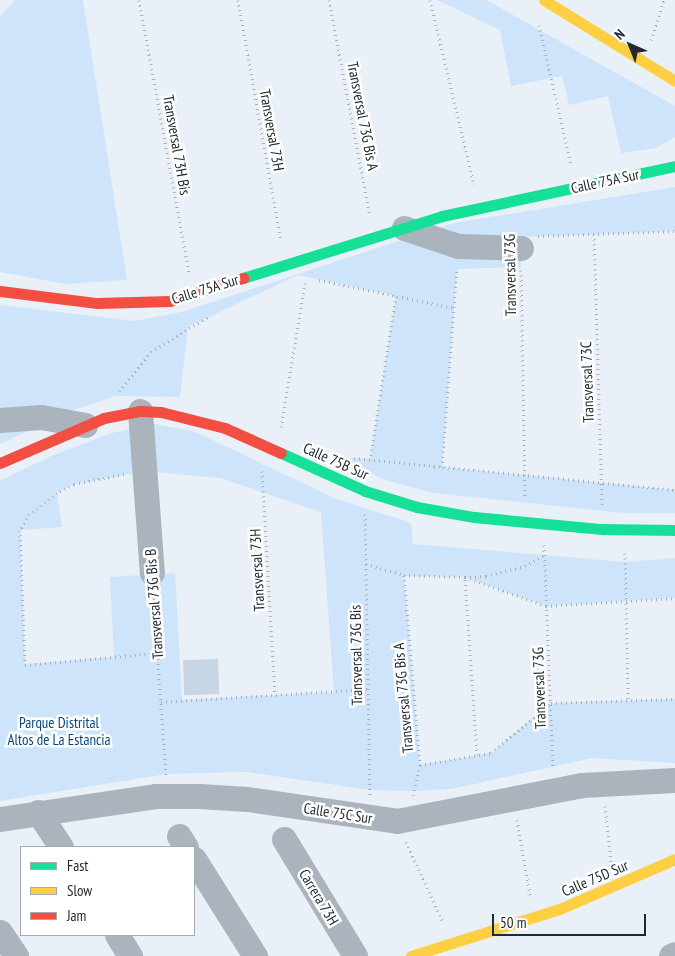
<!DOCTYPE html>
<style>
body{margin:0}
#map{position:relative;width:675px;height:956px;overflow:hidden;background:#e9f0f8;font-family:"PT Sans Narrow",sans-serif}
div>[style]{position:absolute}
.green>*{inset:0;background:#cde4fb}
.building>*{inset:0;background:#c7d6e5;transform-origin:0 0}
.path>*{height:3px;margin-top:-1.5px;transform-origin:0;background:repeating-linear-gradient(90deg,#aab0b7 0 1px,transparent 0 5px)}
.street>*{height:25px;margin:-12.5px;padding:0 12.5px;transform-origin:12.5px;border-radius:12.5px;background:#abb3bc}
.fast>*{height:11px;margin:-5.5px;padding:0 5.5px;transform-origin:5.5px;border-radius:5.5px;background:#16e098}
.slow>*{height:11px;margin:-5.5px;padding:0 5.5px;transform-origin:5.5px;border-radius:5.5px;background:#ffcf43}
.jam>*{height:11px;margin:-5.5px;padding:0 5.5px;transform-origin:5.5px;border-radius:5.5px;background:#f24e42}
span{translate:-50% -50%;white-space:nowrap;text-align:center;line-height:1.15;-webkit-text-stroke:5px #fff;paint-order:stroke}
.street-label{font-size:15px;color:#202931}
.park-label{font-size:15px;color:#05497d}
.legend{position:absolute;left:20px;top:846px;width:175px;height:90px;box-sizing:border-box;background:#fff;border:1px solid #a6a9ad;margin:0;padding:6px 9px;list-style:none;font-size:15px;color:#202931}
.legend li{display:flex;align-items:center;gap:10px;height:25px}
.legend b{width:25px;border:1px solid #a6a9ad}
.north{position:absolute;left:605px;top:20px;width:50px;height:50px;-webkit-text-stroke:4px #fff;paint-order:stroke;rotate:316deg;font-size:14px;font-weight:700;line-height:20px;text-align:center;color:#202931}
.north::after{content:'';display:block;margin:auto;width:18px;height:22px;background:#202931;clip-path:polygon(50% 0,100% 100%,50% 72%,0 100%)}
.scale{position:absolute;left:492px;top:914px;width:154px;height:22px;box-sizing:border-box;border:2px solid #202931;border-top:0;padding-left:6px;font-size:15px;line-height:18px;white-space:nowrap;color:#202931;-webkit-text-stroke:4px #fff;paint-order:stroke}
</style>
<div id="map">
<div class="green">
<i style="clip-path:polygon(15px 0,83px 0,127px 280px,66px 284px,0 272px,0 17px)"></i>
<i style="clip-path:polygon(437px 0,486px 0,675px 106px,675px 137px,656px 148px,621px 153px,608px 96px,569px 105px,562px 76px,511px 86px,500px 30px)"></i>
<i style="clip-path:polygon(675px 187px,675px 231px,521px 237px,521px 267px,457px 269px,442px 467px,675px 490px,675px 513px,623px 513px,434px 493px,385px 480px,336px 457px,370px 459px,396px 296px,298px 275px,188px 327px,180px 397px,115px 396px,74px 410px,0 444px,0 305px,135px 321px,182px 312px,454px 223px)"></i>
<i style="clip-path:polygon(evenodd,154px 424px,196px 432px,334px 498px,411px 523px,413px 544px,625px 562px,675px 558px,675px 598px,546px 606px,465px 577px,404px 576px,420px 765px,491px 753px,551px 703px,675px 699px,675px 763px,592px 758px,451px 789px,413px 791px,370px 790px,247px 772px,166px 774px,0 801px,0 481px,51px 456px,112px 433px,154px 424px,145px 471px,220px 478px,321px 512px,334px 692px,182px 700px,175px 573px,110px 577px,114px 657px,25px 664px,20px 530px,62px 527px,57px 493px,74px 484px,145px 471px)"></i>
</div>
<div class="building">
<i style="left:218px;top:659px;width:35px;height:35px;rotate:88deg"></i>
</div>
<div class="path">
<i style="left:139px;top:0;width:277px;rotate:79.6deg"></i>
<i style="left:238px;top:0;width:245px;rotate:79.9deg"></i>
<i style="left:329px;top:0;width:220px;rotate:79.3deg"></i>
<i style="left:430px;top:0;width:190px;rotate:76.6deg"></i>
<i style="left:539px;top:25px;width:144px;rotate:77.1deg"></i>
<i style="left:651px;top:40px;width:42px;rotate:-72deg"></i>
<i style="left:594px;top:234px;width:272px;rotate:88.3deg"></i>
<i style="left:538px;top:236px;width:137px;rotate:-2.1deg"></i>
<i style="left:521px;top:270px;width:229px;rotate:89deg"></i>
<i style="left:319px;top:280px;width:138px;rotate:11.7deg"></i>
<i style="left:119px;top:391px;width:50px;rotate:-50.6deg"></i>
<i style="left:151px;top:352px;width:68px;rotate:-31.8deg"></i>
<i style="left:281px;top:427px;width:146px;rotate:-80.5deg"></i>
<i style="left:354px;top:458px;width:323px;rotate:5.7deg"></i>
<i style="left:370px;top:460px;width:166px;rotate:-81deg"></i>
<i style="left:442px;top:467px;width:199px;rotate:-85.7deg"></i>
<i style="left:262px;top:471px;width:224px;rotate:86.7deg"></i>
<i style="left:124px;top:474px;width:51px;rotate:168.7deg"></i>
<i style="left:74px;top:484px;width:19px;rotate:152deg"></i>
<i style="left:57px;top:493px;width:35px;rotate:143deg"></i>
<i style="left:29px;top:514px;width:18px;rotate:119deg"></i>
<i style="left:20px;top:530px;width:135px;rotate:87.9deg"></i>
<i style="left:25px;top:665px;width:134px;rotate:-5.2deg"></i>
<i style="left:365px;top:514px;width:282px;rotate:89deg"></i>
<i style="left:544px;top:545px;width:224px;rotate:87.7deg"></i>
<i style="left:625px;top:553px;width:147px;rotate:88.8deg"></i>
<i style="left:366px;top:564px;width:40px;rotate:16deg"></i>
<i style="left:404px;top:575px;width:61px;rotate:1.9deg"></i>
<i style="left:465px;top:577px;width:21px;rotate:-3deg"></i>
<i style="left:486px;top:576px;width:40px;rotate:-14.4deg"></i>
<i style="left:525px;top:566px;width:22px;rotate:-30deg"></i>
<i style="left:404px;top:575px;width:191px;rotate:85.2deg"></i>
<i style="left:420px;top:765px;width:31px;rotate:103deg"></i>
<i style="left:153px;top:594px;width:181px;rotate:85.9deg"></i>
<i style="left:161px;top:702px;width:207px;rotate:-3.6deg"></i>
<i style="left:477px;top:755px;width:178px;rotate:-93.9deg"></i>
<i style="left:465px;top:577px;width:86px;rotate:19.7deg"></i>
<i style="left:546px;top:606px;width:129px;rotate:-3.5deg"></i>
<i style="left:420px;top:765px;width:72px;rotate:-9.6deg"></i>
<i style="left:491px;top:753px;width:78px;rotate:-39.8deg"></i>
<i style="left:551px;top:703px;width:124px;rotate:-1.8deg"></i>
<i style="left:605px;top:806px;width:56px;rotate:83.9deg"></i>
<i style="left:517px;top:820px;width:76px;rotate:80.2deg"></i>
<i style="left:406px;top:842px;width:88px;rotate:65.2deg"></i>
</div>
<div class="street">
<i style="left:404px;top:228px;width:57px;rotate:18.4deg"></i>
<i style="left:458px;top:246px;width:63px;rotate:1.8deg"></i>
<i style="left:140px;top:411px;width:162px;rotate:85.8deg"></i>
<i style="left:0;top:420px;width:41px;rotate:-4.2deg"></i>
<i style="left:41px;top:417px;width:45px;rotate:10.3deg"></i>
<i style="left:38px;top:812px;width:42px;rotate:56.7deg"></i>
<i style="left:0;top:819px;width:157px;rotate:-8.4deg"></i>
<i style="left:155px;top:796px;width:44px"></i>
<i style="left:199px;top:796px;width:48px;rotate:3.6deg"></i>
<i style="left:247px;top:799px;width:152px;rotate:8.3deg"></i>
<i style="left:397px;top:821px;width:188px;rotate:-11deg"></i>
<i style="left:582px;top:785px;width:93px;rotate:-3.1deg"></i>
<i style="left:179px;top:836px;width:13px;rotate:58deg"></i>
<i style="left:284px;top:839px;width:137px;rotate:58.7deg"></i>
<i style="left:194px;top:859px;width:115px;rotate:57.8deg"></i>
<i style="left:0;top:932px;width:29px;rotate:56deg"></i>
<i style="left:117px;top:935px;width:25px;rotate:58deg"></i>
<i style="left:671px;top:956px;width:4px;rotate:-27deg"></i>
</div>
<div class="fast">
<i style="left:243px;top:278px;width:208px;rotate:-17.3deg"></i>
<i style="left:442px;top:216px;width:238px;rotate:-12.1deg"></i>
<i style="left:281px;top:453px;width:92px;rotate:24.3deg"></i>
<i style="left:365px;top:491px;width:54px;rotate:17.1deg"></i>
<i style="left:417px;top:507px;width:58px;rotate:10deg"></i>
<i style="left:474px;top:517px;width:129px;rotate:5.4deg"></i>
<i style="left:602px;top:529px;width:73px;rotate:0.8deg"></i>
</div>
<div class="slow">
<i style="left:544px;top:0;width:154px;rotate:31.7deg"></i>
<i style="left:411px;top:956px;width:158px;rotate:-17.6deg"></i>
<i style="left:562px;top:908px;width:123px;rotate:-23.4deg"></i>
</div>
<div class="jam">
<i style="left:0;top:291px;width:98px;rotate:7.1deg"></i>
<i style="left:97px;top:303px;width:73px;rotate:-1.6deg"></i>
<i style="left:170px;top:301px;width:77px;rotate:-17.5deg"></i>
<i style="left:0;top:463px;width:113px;rotate:-23.4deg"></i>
<i style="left:104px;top:418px;width:37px;rotate:-11deg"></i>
<i style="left:140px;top:411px;width:21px;rotate:3deg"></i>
<i style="left:161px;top:412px;width:66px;rotate:14deg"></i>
<i style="left:225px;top:428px;width:61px;rotate:24.1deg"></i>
</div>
<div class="street-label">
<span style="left:363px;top:116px;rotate:79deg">Transversal 73G Bis A</span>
<span style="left:272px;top:130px;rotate:80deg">Transversal 73H</span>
<span style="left:177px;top:145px;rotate:80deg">Transversal 73H Bis</span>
<span style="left:605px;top:181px;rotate:-12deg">Calle 75A Sur</span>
<span style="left:510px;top:275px;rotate:-91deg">Transversal 73G</span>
<span style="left:205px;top:289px;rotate:-17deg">Calle 75A Sur</span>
<span style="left:587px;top:382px;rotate:-92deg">Transversal 73C</span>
<span style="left:336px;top:461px;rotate:24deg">Calle 75B Sur</span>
<span style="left:257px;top:570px;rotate:-93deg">Transversal 73H</span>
<span style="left:154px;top:604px;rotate:-94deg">Transversal 73G Bis B</span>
<span style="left:356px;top:655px;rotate:-91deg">Transversal 73G Bis</span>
<span style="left:539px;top:688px;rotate:-92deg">Transversal 73G</span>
<span style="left:403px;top:698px;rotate:-95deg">Transversal 73G Bis A</span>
<span style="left:338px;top:813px;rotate:9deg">Calle 75C Sur</span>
<span style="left:595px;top:878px;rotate:-23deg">Calle 75D Sur</span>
<span style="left:319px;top:897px;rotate:59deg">Carrera 73H</span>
</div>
<div class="park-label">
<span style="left:59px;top:731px">Parque Distrital<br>Altos de La Estancia</span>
</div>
<ul class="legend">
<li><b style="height:6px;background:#16e098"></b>Fast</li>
<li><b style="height:6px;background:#ffcf43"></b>Slow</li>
<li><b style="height:6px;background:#f24e42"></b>Jam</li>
</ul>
<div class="north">N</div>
<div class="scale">50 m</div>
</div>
